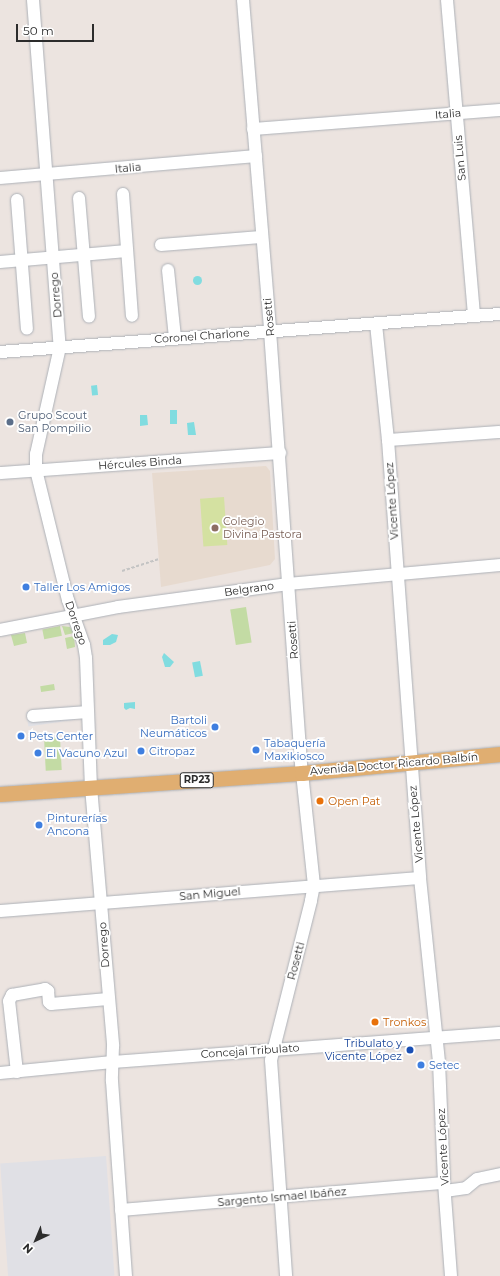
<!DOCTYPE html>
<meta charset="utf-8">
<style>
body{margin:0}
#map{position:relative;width:500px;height:1276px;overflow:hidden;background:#ece4e0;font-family:Montserrat,sans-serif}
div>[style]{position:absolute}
.industrial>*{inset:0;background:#e0e0e5;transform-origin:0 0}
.education>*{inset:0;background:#e7dacf}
.green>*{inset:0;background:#c3dba4;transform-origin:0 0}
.pitch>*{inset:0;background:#d4e1a1;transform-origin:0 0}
.water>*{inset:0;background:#81dce0;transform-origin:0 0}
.round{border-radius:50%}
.path>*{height:2px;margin-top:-1px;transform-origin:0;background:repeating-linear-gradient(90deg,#c4c4c4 0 3px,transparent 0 5px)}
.roads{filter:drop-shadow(0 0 1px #adb1b7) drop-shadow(0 0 1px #adb1b7)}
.minor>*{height:12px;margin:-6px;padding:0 6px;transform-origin:6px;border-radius:6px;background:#fff}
.major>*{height:15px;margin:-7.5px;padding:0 7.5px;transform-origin:7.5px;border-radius:7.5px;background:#e0ae71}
.dots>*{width:11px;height:11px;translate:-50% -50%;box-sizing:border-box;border:2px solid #fff;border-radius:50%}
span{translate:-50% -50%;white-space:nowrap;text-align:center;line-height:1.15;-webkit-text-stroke:3.5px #fff;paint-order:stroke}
.shield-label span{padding:1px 3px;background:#fff;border:1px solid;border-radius:3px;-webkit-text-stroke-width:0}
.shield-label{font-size:10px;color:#2c2c2c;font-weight:700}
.street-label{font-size:11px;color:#2c2c2c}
.service-label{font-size:11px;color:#4e5e75}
.left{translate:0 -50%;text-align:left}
.education-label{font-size:11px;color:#785e54}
.shop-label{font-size:11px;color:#366cbe}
.right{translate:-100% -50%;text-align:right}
.food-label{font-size:11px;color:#c56008}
.transit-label{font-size:11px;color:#164399}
.north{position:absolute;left:16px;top:1220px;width:40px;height:40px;-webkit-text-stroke:3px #fff;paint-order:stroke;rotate:224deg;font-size:11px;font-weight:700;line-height:16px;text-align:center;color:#2c2c2c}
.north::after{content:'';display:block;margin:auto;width:14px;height:18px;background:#2c2c2c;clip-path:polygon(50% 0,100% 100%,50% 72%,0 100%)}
.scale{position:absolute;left:16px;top:24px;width:78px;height:18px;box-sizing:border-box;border:2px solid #2c2c2c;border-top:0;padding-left:5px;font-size:12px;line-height:14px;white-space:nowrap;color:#2c2c2c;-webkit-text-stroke:3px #fff;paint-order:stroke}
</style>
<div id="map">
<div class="industrial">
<i style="left:73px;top:706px;width:14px;height:47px;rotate:82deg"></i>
<i style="left:106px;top:1156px;width:120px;height:106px;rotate:86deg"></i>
</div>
<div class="education">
<i style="clip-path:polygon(266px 466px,270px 471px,275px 559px,270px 565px,161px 587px,152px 473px)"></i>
</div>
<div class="green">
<i style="left:246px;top:607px;width:36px;height:16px;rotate:81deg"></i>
<i style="left:60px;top:626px;width:10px;height:18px;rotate:79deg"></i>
<i style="clip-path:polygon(62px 626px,70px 627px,74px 633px,65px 635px)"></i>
<i style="clip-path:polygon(25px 633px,27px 643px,14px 646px,11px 635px)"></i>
<i style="clip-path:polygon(74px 636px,75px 647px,67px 649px,65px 638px)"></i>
<i style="left:54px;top:684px;width:6px;height:14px;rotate:81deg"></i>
<i style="left:60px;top:737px;width:33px;height:16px;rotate:87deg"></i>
</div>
<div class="pitch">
<i style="left:224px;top:497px;width:48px;height:24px;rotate:86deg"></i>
</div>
<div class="water">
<i class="round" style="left:192.5px;top:275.5px;width:9px;height:9px"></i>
<i style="left:97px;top:385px;width:10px;height:6px;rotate:84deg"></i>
<i style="left:170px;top:410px;width:7px;height:14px"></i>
<i style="clip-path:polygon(140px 415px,147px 415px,148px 425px,140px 426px)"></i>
<i style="clip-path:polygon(194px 422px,196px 435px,188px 435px,187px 423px)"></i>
<i style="clip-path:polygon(112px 634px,118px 635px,116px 642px,110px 645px,103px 645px,103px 640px)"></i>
<i style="clip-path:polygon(164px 653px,174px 662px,170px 667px,165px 667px,162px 657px)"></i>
<i style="left:200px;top:661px;width:15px;height:8px;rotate:79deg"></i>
<i style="clip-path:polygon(135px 702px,135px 709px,130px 708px,126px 710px,124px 708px,124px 703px)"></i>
</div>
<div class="path">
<i style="left:122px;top:571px;width:38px;rotate:-18deg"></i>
</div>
<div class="roads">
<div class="minor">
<i style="left:33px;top:0;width:348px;rotate:85.6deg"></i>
<i style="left:60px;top:347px;width:110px;rotate:102.6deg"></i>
<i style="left:36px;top:454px;width:16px;rotate:90deg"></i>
<i style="left:36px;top:470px;width:134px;rotate:76.2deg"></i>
<i style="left:68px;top:600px;width:48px;rotate:70.4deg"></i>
<i style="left:84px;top:645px;width:13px;rotate:81deg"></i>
<i style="left:86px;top:658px;width:129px;rotate:87.8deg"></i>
<i style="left:91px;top:787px;width:260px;rotate:85.1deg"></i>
<i style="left:113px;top:1046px;width:35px;rotate:92deg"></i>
<i style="left:112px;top:1081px;width:196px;rotate:85.9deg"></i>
<i style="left:243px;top:0;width:332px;rotate:85.3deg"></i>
<i style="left:270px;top:331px;width:443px;rotate:85.9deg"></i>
<i style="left:302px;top:773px;width:113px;rotate:83.9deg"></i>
<i style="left:314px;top:885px;width:16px;rotate:101deg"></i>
<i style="left:311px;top:901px;width:164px;rotate:104.1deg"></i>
<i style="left:271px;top:1060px;width:217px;rotate:86deg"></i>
<i style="left:447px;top:0;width:317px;rotate:85.1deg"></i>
<i style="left:253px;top:129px;width:248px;rotate:-4.4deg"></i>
<i style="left:0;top:178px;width:257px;rotate:-4.9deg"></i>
<i style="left:123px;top:194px;width:122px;rotate:85.8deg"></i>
<i style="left:79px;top:198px;width:119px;rotate:85.2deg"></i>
<i style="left:17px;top:200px;width:129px;rotate:85.6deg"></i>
<i style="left:161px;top:245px;width:100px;rotate:-4.6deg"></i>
<i style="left:0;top:262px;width:127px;rotate:-5deg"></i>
<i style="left:168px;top:270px;width:68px;rotate:84.1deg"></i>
<i style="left:376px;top:324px;width:117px;rotate:84.1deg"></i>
<i style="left:388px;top:440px;width:439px;rotate:85.8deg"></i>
<i style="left:420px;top:878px;width:185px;rotate:84.1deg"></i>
<i style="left:439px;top:1062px;width:121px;rotate:87.6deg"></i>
<i style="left:444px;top:1183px;width:93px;rotate:85.7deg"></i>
<i style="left:0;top:352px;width:501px;rotate:-4.35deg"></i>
<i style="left:388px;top:440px;width:112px;rotate:-4.1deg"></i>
<i style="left:0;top:473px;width:281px;rotate:-4.1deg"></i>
<i style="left:0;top:630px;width:120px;rotate:-11deg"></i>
<i style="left:118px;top:607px;width:172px;rotate:-7.7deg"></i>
<i style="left:288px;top:584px;width:213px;rotate:-5.1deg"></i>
<i style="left:33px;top:716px;width:55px;rotate:-4.2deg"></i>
<i style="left:0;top:911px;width:421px;rotate:-4.5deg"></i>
<i style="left:17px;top:1072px;width:71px;rotate:-96.4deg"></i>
<i style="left:9px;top:1001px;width:7px;rotate:-63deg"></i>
<i style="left:12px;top:995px;width:34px;rotate:-10deg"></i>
<i style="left:45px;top:989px;width:4px;rotate:34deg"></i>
<i style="left:48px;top:991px;width:11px;rotate:85deg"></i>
<i style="left:49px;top:1002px;width:3px;rotate:45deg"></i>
<i style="left:51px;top:1004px;width:57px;rotate:-5deg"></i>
<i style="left:0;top:1073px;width:113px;rotate:-5.6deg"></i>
<i style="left:112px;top:1062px;width:389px;rotate:-4.3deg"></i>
<i style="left:445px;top:1191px;width:21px;rotate:-8deg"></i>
<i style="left:466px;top:1188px;width:14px;rotate:-39deg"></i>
<i style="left:477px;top:1179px;width:24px;rotate:-12deg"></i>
<i style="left:121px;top:1210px;width:324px;rotate:-4.8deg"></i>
</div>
<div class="major">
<i style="left:0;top:794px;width:303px;rotate:-4deg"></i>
<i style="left:302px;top:773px;width:199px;rotate:-5.5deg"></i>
</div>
</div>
<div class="dots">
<i style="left:10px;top:422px;background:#5c6f8a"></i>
<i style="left:215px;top:528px;background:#8d6e63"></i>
<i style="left:26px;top:587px;background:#3f7fe0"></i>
<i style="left:215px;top:727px;background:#3f7fe0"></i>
<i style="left:21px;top:736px;background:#3f7fe0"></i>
<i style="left:256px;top:750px;background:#3f7fe0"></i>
<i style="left:141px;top:751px;background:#3f7fe0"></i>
<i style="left:38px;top:753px;background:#3f7fe0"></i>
<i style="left:320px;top:801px;background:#e8710a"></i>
<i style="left:39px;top:825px;background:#3f7fe0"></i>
<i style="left:375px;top:1022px;background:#e8710a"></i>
<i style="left:410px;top:1050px;background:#1a4fb4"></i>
<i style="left:421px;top:1065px;background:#3f7fe0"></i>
</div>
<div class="shield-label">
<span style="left:197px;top:780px">RP23</span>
</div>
<div class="street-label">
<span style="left:448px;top:114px;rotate:-5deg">Italia</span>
<span style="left:460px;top:158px;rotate:-95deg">San Luis</span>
<span style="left:128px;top:168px;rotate:-5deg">Italia</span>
<span style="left:56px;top:295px;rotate:-95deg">Dorrego</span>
<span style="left:269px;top:317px;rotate:-95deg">Rosetti</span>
<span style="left:202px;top:336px;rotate:-4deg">Coronel Charlone</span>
<span style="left:140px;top:463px;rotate:-4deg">Hércules Binda</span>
<span style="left:392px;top:501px;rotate:-94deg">Vicente López</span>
<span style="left:249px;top:589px;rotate:-8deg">Belgrano</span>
<span style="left:76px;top:623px;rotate:71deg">Dorrego</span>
<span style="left:293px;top:640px;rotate:-94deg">Rosetti</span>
<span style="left:394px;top:764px;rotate:-5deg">Avenida Doctor Ricardo Balbín</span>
<span style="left:416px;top:824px;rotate:-95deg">Vicente López</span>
<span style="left:210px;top:894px;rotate:-5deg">San Miguel</span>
<span style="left:104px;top:945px;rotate:-94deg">Dorrego</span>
<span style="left:296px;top:961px;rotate:-75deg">Rosetti</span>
<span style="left:250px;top:1051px;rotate:-4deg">Concejal Tribulato</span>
<span style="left:443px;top:1147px;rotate:-93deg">Vicente López</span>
<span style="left:282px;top:1197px;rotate:-5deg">Sargento Ismael Ibáñez</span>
</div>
<div class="service-label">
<span class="left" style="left:18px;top:422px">Grupo Scout<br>San Pompilio</span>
</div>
<div class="education-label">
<span class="left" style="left:223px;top:528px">Colegio<br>Divina Pastora</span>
</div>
<div class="shop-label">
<span class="left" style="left:34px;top:587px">Taller Los Amigos</span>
<span class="right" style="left:207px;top:727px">Bartoli<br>Neumáticos</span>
<span class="left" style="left:29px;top:736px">Pets Center</span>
<span class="left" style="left:264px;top:750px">Tabaquería<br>Maxikiosco</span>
<span class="left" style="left:149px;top:751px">Citropaz</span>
<span class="left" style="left:46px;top:753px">El Vacuno Azul</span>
<span class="left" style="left:47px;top:825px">Pinturerías<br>Ancona</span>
<span class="left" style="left:429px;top:1065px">Setec</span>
</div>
<div class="food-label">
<span class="left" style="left:328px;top:801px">Open Pat</span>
<span class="left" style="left:383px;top:1022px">Tronkos</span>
</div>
<div class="transit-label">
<span class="right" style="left:402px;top:1050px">Tribulato y<br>Vicente López</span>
</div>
<div class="north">N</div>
<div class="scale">50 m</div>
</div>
